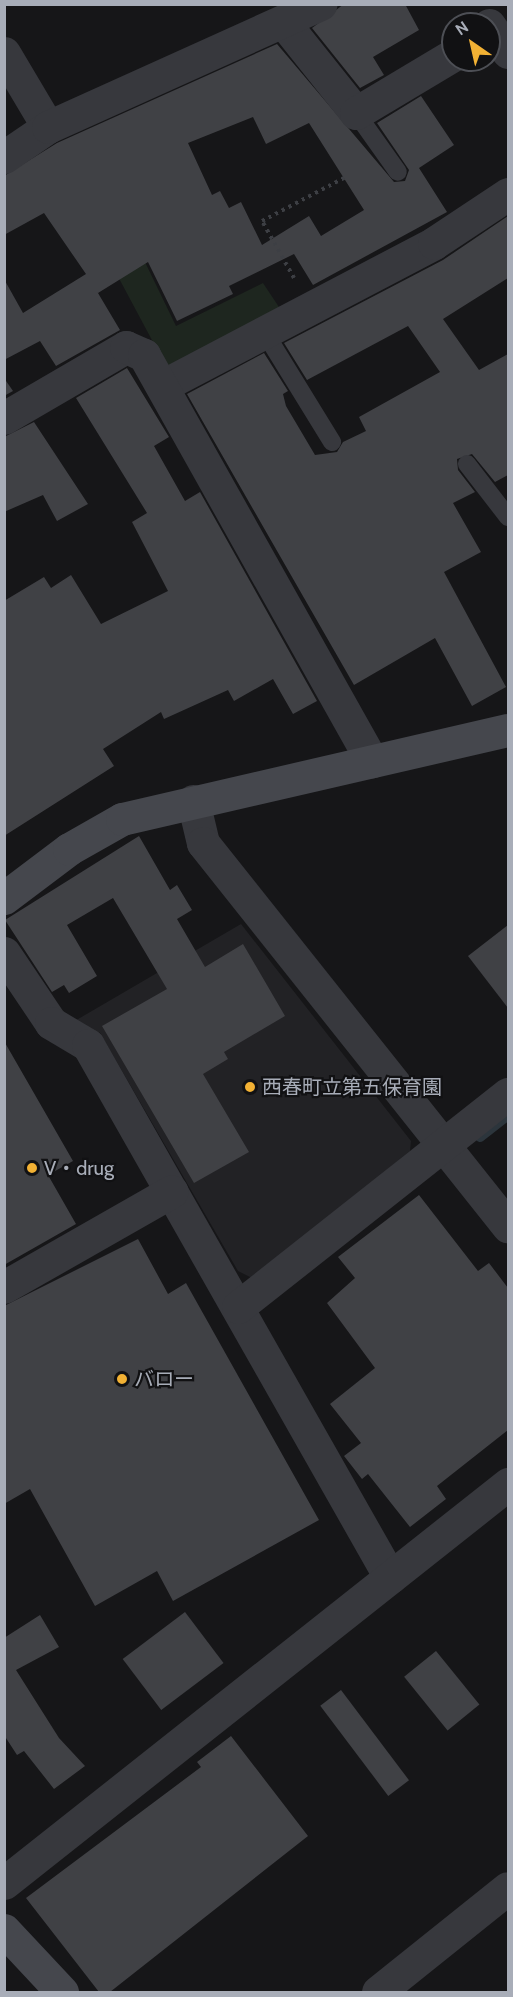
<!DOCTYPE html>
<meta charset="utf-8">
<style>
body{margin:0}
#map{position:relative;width:513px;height:1997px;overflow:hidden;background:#161618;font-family:Cabin,"Noto Sans JP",sans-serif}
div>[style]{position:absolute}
.built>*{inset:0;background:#222225}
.green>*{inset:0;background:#1e261f}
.stream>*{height:10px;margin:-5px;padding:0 5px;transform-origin:5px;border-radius:5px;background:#2c353c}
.building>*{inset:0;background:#404145;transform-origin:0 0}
.path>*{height:4px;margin-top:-2px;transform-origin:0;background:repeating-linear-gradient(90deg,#3d3f44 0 3px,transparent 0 7.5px)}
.lane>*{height:18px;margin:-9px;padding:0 9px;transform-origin:9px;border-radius:9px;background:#37383d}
.street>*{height:33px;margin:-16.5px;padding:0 16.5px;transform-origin:16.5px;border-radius:16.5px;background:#37383d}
.secondary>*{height:33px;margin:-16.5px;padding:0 16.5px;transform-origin:16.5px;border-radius:16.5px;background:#45474d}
.dots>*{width:16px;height:16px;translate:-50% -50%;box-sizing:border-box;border:3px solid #111113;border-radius:50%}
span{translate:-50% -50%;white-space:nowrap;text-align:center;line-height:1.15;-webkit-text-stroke:4.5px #111113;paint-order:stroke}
.poi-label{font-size:20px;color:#a8adb8}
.left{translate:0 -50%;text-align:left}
.frame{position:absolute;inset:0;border:6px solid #a8adb8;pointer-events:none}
.north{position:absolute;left:441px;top:12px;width:60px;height:60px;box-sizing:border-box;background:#111113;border:2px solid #4d4f55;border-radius:50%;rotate:326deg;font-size:16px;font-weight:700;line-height:24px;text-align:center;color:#a8adb8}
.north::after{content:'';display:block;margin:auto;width:21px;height:27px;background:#f2b134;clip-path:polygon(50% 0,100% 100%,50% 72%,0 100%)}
</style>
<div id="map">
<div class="built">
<i style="clip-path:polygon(241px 924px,411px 1141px,410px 1151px,254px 1279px,238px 1271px,100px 1033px,73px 1022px)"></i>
</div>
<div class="green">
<i style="clip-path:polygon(128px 227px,176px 326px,263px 283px,283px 313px,169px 372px,99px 241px)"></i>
</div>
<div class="stream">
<i style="left:480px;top:1137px;width:36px;rotate:-38deg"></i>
</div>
<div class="building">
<i style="clip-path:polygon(344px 4px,405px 4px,419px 30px,373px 57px,384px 75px,360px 88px,312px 28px)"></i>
<i style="clip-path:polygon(evenodd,277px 44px,394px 182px,405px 181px,409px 170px,377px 123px,421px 96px,454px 145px,419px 168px,447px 212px,313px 285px,294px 254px,229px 286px,233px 294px,177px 321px,148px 262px,98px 293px,95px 288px,120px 330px,56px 366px,40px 341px,4px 360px,4px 279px,23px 313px,86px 274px,44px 213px,4px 235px,4px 176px,57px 143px,277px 44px,253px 117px,266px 144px,309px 123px,364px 210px,321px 236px,309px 216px,262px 245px,241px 202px,229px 208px,220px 191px,212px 195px,188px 143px,253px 117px)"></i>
<i style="clip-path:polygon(508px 216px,508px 278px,443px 319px,479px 370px,508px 354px,508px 475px,495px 482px,472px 454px,457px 459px,458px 470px,475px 492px,453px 503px,481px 552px,444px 572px,506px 687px,472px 706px,435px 638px,354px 685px,187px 394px,264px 353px,288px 391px,283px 394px,286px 406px,315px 455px,337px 452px,343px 442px,366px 431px,359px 417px,440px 372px,408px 326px,307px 380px,284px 343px,443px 260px)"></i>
<i style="clip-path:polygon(127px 368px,169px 437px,154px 446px,185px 501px,200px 492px,317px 701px,293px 714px,273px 679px,234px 701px,228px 690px,164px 719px,161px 712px,103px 749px,114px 766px,4px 836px,4px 601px,44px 577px,51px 588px,71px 575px,101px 624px,168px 591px,132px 522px,147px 513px,76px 398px)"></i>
<i style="clip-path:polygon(4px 378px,13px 391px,4px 396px)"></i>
<i style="clip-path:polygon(34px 422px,88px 504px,57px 521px,43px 495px,4px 512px,4px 437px)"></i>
<i style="clip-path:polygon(139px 836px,170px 890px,177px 885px,192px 910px,177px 919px,205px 967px,243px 944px,285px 1016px,224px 1052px,228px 1059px,203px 1074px,249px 1152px,194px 1183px,102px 1026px,167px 989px,113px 898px,67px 925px,97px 976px,69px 993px,64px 985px,52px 992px,5px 920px)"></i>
<i style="clip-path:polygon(508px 925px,508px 1008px,468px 956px)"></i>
<i style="clip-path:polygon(4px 1041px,73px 1161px,48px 1175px,76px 1224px,4px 1265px)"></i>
<i style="clip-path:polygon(419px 1195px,478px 1271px,489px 1263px,508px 1288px,508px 1430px,437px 1486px,446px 1499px,410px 1527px,368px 1474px,362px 1479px,344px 1456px,361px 1443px,330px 1404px,375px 1368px,327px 1303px,355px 1278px,338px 1257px)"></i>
<i style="clip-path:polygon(138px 1239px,168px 1294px,186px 1283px,319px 1520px,173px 1601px,157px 1571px,95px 1606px,30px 1489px,4px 1504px,4px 1306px)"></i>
<i style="left:185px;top:1612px;width:64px;height:78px;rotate:53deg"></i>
<i style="clip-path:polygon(40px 1615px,59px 1647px,16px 1670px,59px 1738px,85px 1766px,54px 1789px,24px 1751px,17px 1755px,4px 1735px,4px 1638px)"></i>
<i style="left:436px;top:1651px;width:69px;height:41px;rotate:51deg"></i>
<i style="left:341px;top:1690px;width:113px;height:26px;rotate:53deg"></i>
<i style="clip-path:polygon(231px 1736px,308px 1836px,110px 1992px,99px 1992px,26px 1898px,201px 1767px,197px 1762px)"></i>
</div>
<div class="path">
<i style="left:294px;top:278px;width:65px;rotate:-119.3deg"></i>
<i style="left:262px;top:221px;width:93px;rotate:-27.7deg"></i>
</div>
<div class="lane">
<i style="left:356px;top:113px;width:72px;rotate:54.6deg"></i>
<i style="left:265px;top:333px;width:128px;rotate:58.4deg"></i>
<i style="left:467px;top:464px;width:67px;rotate:52.3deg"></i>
</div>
<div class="street">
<i style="left:285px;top:24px;width:114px;rotate:51.4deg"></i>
<i style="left:356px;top:113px;width:113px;rotate:-30.9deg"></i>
<i style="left:489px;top:25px;width:33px;rotate:55deg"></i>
<i style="left:4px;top:53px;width:86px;rotate:59.3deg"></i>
<i style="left:4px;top:157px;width:53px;rotate:-34.3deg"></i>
<i style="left:48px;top:127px;width:299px;rotate:-24.3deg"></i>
<i style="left:162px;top:386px;width:307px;rotate:-27.7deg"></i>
<i style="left:434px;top:243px;width:89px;rotate:-33.5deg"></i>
<i style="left:4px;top:418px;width:141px;rotate:-30.2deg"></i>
<i style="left:126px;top:347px;width:20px;rotate:24deg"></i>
<i style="left:144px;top:355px;width:466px;rotate:60.7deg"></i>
<i style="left:193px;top:801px;width:43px;rotate:76.6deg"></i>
<i style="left:203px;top:843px;width:490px;rotate:51.5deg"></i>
<i style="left:4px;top:953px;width:84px;rotate:56.1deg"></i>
<i style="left:51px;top:1023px;width:43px;rotate:30.7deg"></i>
<i style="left:88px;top:1045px;width:612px;rotate:60.42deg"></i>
<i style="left:4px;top:1287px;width:193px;rotate:-29.7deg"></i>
<i style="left:238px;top:1307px;width:344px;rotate:-38.3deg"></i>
<i style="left:4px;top:1883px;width:643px;rotate:-38.37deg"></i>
<i style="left:378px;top:1992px;width:166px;rotate:-38.7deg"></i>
</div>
<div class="secondary">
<i style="left:4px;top:898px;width:81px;rotate:-37deg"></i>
<i style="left:69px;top:849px;width:61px;rotate:-29.5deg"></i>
<i style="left:122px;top:819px;width:396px;rotate:-13deg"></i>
<i style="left:4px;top:1930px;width:85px;rotate:46.9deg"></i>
</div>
<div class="dots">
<i style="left:250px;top:1087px;background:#f2b134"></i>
<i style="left:32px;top:1168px;background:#f2b134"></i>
<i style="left:122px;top:1379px;background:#f2b134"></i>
</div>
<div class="poi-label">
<span class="left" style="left:262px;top:1087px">西春町立第五保育園</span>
<span class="left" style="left:44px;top:1168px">V・drug</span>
<span class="left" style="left:134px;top:1379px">バロー</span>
</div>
<div class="frame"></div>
<div class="north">N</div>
</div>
